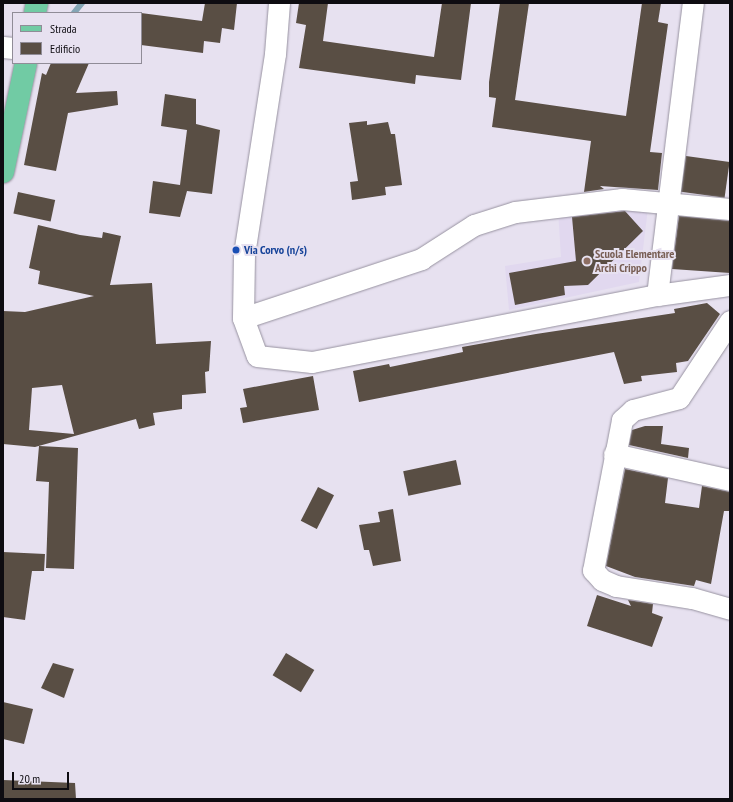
<!DOCTYPE html>
<style>
body{margin:0}
#map{position:relative;width:733px;height:802px;overflow:hidden;background:#e7e1f0;font-family:"PT Sans Narrow",sans-serif}
div>[style]{position:absolute}
.built>*{inset:0;background:#e1d8ef}
.stream>*{height:5.5px;margin:-2.75px;padding:0 2.75px;transform-origin:2.75px;border-radius:2.75px;background:#84a5b5}
.building>*{inset:0;background:#594e44;transform-origin:0 0}
.roads{filter:drop-shadow(0 0 1px #9792a0) drop-shadow(0 0 1px #9792a0)}
.minor>*{height:21px;margin:-10.5px;padding:0 10.5px;transform-origin:10.5px;border-radius:10.5px;background:#fff}
.primary>*{height:22px;margin:-11px;padding:0 11px;transform-origin:11px;border-radius:11px;background:#71cba4}
.dots>*{width:11px;height:11px;translate:-50% -50%;box-sizing:border-box;border:2px solid #e7e1f0;border-radius:50%}
span{translate:-50% -50%;white-space:nowrap;text-align:center;line-height:1.15;-webkit-text-stroke:4px #e7e1f0;paint-order:stroke}
.transit-label{font-size:12px;color:#164399;font-weight:700}
.left{translate:0 -50%;text-align:left}
.education-label{font-size:12px;color:#785e54;font-weight:700}
.frame{position:absolute;inset:0;border:4px solid #0e0c11;pointer-events:none}
.legend{position:absolute;left:12px;top:12px;width:130px;height:52px;box-sizing:border-box;background:#e7e1f0;border:1px solid #908c97;margin:0;padding:5px 7px;list-style:none;font-size:12px;color:#0e0c11}
.legend li{display:flex;align-items:center;gap:8px;height:20px}
.legend b{width:20px;border:1px solid #908c97}
.scale{position:absolute;left:12px;top:772px;width:57px;height:18px;box-sizing:border-box;border:2px solid #0e0c11;border-top:0;padding-left:5px;font-size:12px;line-height:14px;white-space:nowrap;color:#0e0c11;-webkit-text-stroke:3px #e7e1f0;paint-order:stroke}
</style>
<div id="map">
<div class="built">
<i style="clip-path:polygon(648px 208px,639px 282px,509px 310px,505px 266px,561px 257px,558px 210px)"></i>
</div>
<div class="stream">
<i style="left:74px;top:13px;width:13px;rotate:-51deg"></i>
</div>
<div class="building">
<i style="clip-path:polygon(205px 3px,237px 3px,234px 30px,222px 28px,220px 43px,204px 41px,203px 53px,141px 45px,141px 13px,202px 21px)"></i>
<i style="clip-path:polygon(299px 3px,328px 3px,323px 41px,434px 57px,442px 3px,471px 3px,461px 80px,416px 75px,415px 84px,299px 68px,306px 25px,296px 23px)"></i>
<i style="clip-path:polygon(500px 3px,529px 3px,515px 100px,626px 116px,642px 3px,661px 3px,658px 22px,668px 24px,650px 152px,662px 153px,658px 190px,600px 186px,604px 189px,584px 192px,591px 141px,492px 127px,496px 98px,489px 97px,489px 82px)"></i>
<i style="clip-path:polygon(51px 63px,89px 63px,76px 93px,117px 91px,118px 105px,68px 113px,56px 171px,24px 165px,42px 73px,46px 75px)"></i>
<i style="clip-path:polygon(165px 94px,196px 99px,196px 124px,220px 130px,212px 194px,187px 191px,180px 217px,149px 213px,153px 181px,180px 185px,187px 130px,161px 126px)"></i>
<i style="clip-path:polygon(367px 121px,367px 125px,388px 122px,391px 134px,395px 134px,402px 185px,385px 187px,386px 195px,352px 200px,350px 182px,358px 181px,349px 123px)"></i>
<i style="left:686px;top:156px;width:44px;height:36px;rotate:8deg"></i>
<i style="left:18px;top:192px;width:38px;height:22px;rotate:12deg"></i>
<i style="clip-path:polygon(625px 211px,643px 231px,588px 285px,564px 286px,565px 295px,515px 305px,509px 273px,576px 261px,572px 217px)"></i>
<i style="clip-path:polygon(679px 216px,730px 221px,730px 273px,672px 269px)"></i>
<i style="clip-path:polygon(evenodd,38px 225px,80px 235px,102px 238px,103px 232px,121px 236px,110px 285px,152px 283px,156px 344px,211px 341px,209px 371px,205px 372px,206px 393px,182px 395px,182px 409px,153px 413px,155px 425px,139px 429px,136px 419px,35px 447px,3px 444px,3px 311px,25px 312px,94px 296px,38px 284px,40px 271px,29px 268px,38px 225px,62px 385px,74px 434px,29px 430px,32px 388px,62px 385px)"></i>
<i style="clip-path:polygon(707px 303px,720px 314px,688px 361px,676px 363px,677px 372px,641px 376px,642px 381px,624px 384px,614px 352px,359px 402px,353px 371px,389px 364px,390px 367px,463px 352px,462px 347px,536px 334px,675px 313px,674px 309px)"></i>
<i style="clip-path:polygon(313px 376px,319px 410px,243px 423px,240px 408px,247px 407px,243px 389px)"></i>
<i style="clip-path:polygon(645px 426px,663px 426px,661px 444px,689px 448px,688px 458px,629px 445px,632px 430px)"></i>
<i style="clip-path:polygon(39px 446px,78px 448px,74px 569px,46px 568px,49px 482px,36px 481px)"></i>
<i style="left:456px;top:460px;width:25px;height:54px;rotate:78deg"></i>
<i style="clip-path:polygon(625px 469px,668px 478px,665px 503px,699px 508px,702px 486px,730px 492px,730px 511px,724px 511px,711px 584px,696px 580px,694px 586px,635px 577px,606px 566px)"></i>
<i style="left:318px;top:487px;width:18px;height:38px;rotate:27deg"></i>
<i style="clip-path:polygon(393px 509px,401px 561px,373px 566px,369px 550px,364px 550px,359px 525px,380px 522px,378px 512px)"></i>
<i style="clip-path:polygon(3px 552px,45px 554px,44px 571px,32px 571px,25px 620px,3px 617px)"></i>
<i style="clip-path:polygon(597px 595px,631px 606px,628px 600px,653px 604px,652px 613px,663px 617px,652px 647px,587px 626px)"></i>
<i style="left:286px;top:653px;width:33px;height:26px;rotate:31deg"></i>
<i style="clip-path:polygon(53px 663px,74px 669px,64px 698px,41px 688px)"></i>
<i style="clip-path:polygon(3px 702px,33px 709px,24px 744px,3px 739px)"></i>
<i style="clip-path:polygon(3px 780px,75px 783px,76px 799px,3px 799px)"></i>
</div>
<div class="roads">
<div class="minor">
<i style="left:279px;top:3px;width:51px;rotate:94.5deg"></i>
<i style="left:275px;top:54px;width:202px;rotate:98.8deg"></i>
<i style="left:244px;top:254px;width:64px;rotate:90.9deg"></i>
<i style="left:243px;top:318px;width:40px;rotate:69.8deg"></i>
<i style="left:257px;top:356px;width:55px;rotate:6.2deg"></i>
<i style="left:312px;top:362px;width:351px;rotate:-11deg"></i>
<i style="left:657px;top:295px;width:74px;rotate:-7.8deg"></i>
<i style="left:3px;top:47px;width:10px;rotate:6deg"></i>
<i style="left:657px;top:295px;width:294px;rotate:-83deg"></i>
<i style="left:243px;top:318px;width:188px;rotate:-18.3deg"></i>
<i style="left:421px;top:259px;width:63px;rotate:-32.7deg"></i>
<i style="left:474px;top:225px;width:43px;rotate:-17.6deg"></i>
<i style="left:515px;top:212px;width:108px;rotate:-6.9deg"></i>
<i style="left:622px;top:199px;width:108px;rotate:5.3deg"></i>
<i style="left:730px;top:321px;width:92px;rotate:123.5deg"></i>
<i style="left:679px;top:398px;width:48px;rotate:165.4deg"></i>
<i style="left:633px;top:410px;width:15px;rotate:138deg"></i>
<i style="left:622px;top:420px;width:153px;rotate:100.9deg"></i>
<i style="left:593px;top:570px;width:13px;rotate:48deg"></i>
<i style="left:602px;top:580px;width:15px;rotate:23deg"></i>
<i style="left:616px;top:586px;width:77px;rotate:9deg"></i>
<i style="left:692px;top:598px;width:40px;rotate:16deg"></i>
<i style="left:614px;top:454px;width:119px;rotate:12.6deg"></i>
</div>
<div class="primary">
<i style="left:35px;top:13px;width:10px;rotate:-79deg"></i>
<i style="left:3px;top:172px;width:111px;rotate:-78.1deg"></i>
</div>
</div>
<div class="dots">
<i style="left:236px;top:250px;background:#1a4fb4"></i>
<i style="left:587px;top:261px;background:#8d6e63"></i>
</div>
<div class="transit-label">
<span class="left" style="left:244px;top:250px">Via Corvo (n/s)</span>
</div>
<div class="education-label">
<span class="left" style="left:595px;top:261px">Scuola Elementare<br>Archi Crippo</span>
</div>
<div class="frame"></div>
<ul class="legend">
<li><b style="height:5px;background:#71cba4"></b>Strada</li>
<li><b style="height:11px;background:#594e44"></b>Edificio</li>
</ul>
<div class="scale">20 m</div>
</div>
